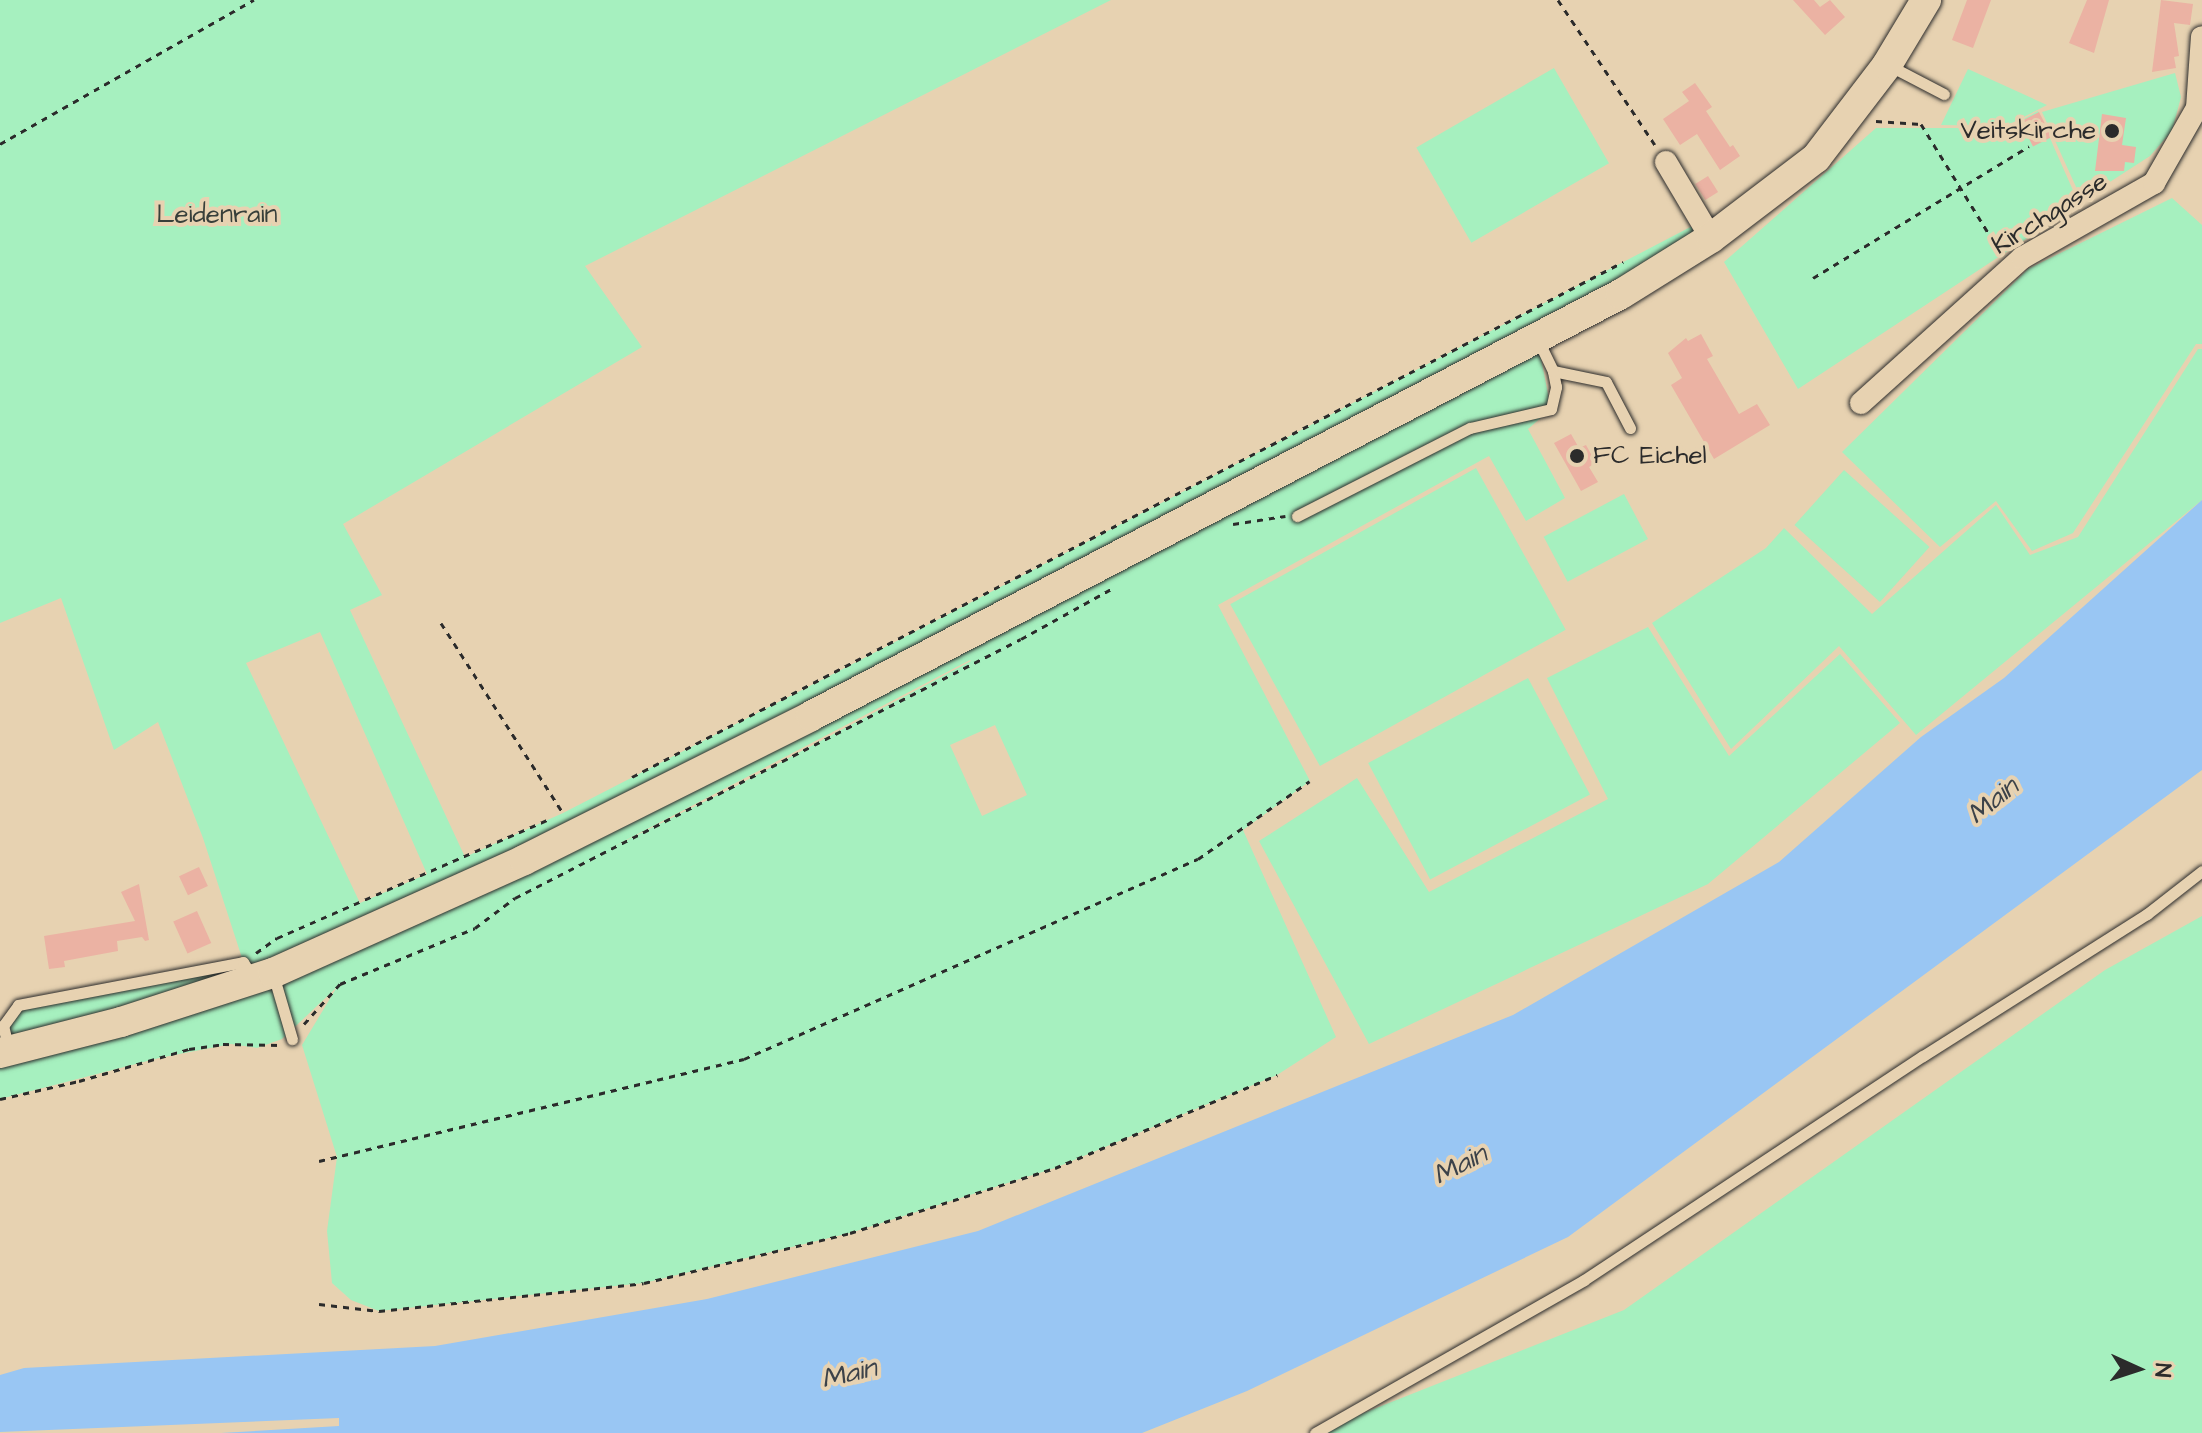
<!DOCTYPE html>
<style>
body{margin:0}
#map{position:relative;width:2202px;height:1433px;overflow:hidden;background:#e7d2b1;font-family:"Architects Daughter",sans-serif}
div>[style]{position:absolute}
.green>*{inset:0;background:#a6f0bf;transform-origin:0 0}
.water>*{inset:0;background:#99c6f3}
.building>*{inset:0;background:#ebb2a3;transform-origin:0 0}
.path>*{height:3px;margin-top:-1.5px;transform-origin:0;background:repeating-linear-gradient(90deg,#2b2b2b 0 6px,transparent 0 12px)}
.roads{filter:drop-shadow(0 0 2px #2b2b2b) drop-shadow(0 0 2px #2b2b2b)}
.lane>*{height:11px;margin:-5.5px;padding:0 5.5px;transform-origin:5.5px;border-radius:5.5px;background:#e7d2b1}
.street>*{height:22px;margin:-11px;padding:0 11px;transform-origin:11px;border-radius:11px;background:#e7d2b1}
.secondary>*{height:30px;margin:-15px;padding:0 15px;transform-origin:15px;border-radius:15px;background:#e7d2b1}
.dots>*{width:22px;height:22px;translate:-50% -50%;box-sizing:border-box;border:4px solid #e7d2b1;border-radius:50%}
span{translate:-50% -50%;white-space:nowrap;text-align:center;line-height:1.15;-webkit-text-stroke:8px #e7d2b1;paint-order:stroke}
.poi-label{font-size:26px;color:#2b2b2b}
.right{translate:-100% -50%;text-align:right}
.left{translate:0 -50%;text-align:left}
.street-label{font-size:26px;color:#2b2b2b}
.park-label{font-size:26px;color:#373f3a}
.water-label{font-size:28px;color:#3c4249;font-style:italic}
.north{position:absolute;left:2098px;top:1329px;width:80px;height:80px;-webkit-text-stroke:6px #e7d2b1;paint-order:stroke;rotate:93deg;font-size:22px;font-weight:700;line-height:32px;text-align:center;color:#2b2b2b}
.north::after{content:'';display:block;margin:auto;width:28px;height:36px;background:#2b2b2b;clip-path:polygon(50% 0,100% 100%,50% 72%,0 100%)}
</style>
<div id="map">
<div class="green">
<i style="clip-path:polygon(evenodd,0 0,1111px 0,585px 266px,642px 347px,343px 524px,382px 595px,350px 610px,465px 857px,563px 813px,866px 657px,1700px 222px,1711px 238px,1537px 338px,1551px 409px,1528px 429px,1565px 498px,1526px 521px,1489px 456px,1218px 605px,1310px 781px,1243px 830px,1336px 1037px,1277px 1075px,1055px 1168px,850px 1233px,644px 1283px,379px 1311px,351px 1300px,332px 1283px,327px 1231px,337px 1157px,302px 1045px,337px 987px,282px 1039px,257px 1048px,231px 1044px,159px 1058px,0 1099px,0 1026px,18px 1005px,243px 961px,203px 838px,158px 722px,114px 750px,61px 598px,0 623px,0 0,320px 632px,427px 874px,360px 903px,246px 663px,320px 632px,0 0,971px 661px,736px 786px,611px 848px,970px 660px,971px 661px,0 0,995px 725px,1027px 795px,982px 816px,950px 745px,995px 725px)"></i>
<i style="left:1554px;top:68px;width:110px;height:159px;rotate:60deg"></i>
<i style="clip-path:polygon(1968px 69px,2047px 105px,2006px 126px,1941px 125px)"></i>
<i style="clip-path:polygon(2175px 73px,2181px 97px,2172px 131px,2150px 156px,2082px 200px,2042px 112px)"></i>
<i style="clip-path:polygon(2038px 111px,2079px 204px,1798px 389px,1724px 262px,1876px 128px,2007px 128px)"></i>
<i style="clip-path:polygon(2172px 198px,2202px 225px,2202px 344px,2196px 344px,2073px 533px,2032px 551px,1996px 501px,1940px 547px,1842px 452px,2028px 269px)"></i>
<i style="clip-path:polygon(2198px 349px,2202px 349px,2202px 500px,1916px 735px,1839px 646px,1731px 749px,1652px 623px,1766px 548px,1784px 528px,1872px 614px,1996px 505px,2030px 555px,2078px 537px)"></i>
<i style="left:1476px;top:468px;width:185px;height:281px;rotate:61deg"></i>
<i style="left:1844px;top:470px;width:115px;height:74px;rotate:42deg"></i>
<i style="left:1624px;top:494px;width:51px;height:91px;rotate:62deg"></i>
<i style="clip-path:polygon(1648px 627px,1729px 756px,1840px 654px,1900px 723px,1708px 884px,1369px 1044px,1259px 841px,1357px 778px,1429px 892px,1608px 799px,1547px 678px)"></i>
<i style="left:1528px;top:678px;width:132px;height:181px;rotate:62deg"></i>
<i style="clip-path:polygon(2202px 916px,2202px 1433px,1313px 1433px,1624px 1310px,2105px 970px)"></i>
</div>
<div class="water">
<i style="clip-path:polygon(2202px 500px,2202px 770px,1568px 1237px,1247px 1391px,1142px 1433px,221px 1433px,339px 1426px,339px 1418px,0 1432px,0 1375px,24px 1368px,435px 1346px,707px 1299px,978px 1231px,1513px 1015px,1779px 862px,1921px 737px,2004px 678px)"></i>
</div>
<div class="building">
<i style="clip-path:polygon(1793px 0,1814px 0,1820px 7px,1830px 0,1845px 17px,1825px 35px)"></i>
<i style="clip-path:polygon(1967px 0,1991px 0,1973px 48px,1952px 40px)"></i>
<i style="clip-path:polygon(2087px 0,2109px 0,2094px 53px,2069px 43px)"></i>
<i style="clip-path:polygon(2161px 0,2193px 4px,2190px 25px,2174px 23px,2179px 56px,2174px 57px,2176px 68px,2152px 72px)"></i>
<i style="clip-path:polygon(1695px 83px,1712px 107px,1706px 111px,1730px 147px,1733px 145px,1740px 156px,1720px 170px,1697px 134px,1680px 145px,1663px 119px,1689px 101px,1682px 92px)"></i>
<i style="left:2039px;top:112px;width:28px;height:21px;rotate:63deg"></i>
<i style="clip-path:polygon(2102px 114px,2126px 118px,2122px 145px,2136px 147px,2134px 163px,2125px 162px,2124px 171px,2095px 171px)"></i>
<i style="left:1708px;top:176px;width:19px;height:15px;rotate:58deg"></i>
<i style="clip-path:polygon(1701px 334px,1713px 356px,1707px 359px,1739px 414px,1757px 404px,1770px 425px,1714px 459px,1671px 385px,1682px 378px,1668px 353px,1686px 338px,1688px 341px)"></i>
<i style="clip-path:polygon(1571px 434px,1579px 448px,1586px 445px,1596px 463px,1589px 467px,1598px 482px,1581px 491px,1554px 443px)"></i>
<i style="left:199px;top:867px;width:21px;height:22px;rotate:65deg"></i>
<i style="clip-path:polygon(139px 884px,149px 940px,145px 941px,142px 937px,117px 941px,118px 951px,64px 961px,65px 967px,49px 969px,44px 936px,135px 921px,121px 892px)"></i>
<i style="left:197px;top:911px;width:35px;height:26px;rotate:66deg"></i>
</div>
<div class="path">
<i style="left:1558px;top:0;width:174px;rotate:56.2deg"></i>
<i style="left:1876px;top:121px;width:45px;rotate:3.8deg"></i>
<i style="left:1921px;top:124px;width:150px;rotate:58.3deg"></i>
<i style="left:0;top:144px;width:292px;rotate:-29.6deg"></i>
<i style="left:1813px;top:278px;width:253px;rotate:-31.4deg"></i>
<i style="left:1233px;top:524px;width:53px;rotate:-8.7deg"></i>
<i style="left:441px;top:623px;width:226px;rotate:57.3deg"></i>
<i style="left:632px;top:777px;width:1117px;rotate:-27.46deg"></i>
<i style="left:256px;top:953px;width:26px;rotate:-36deg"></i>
<i style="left:277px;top:938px;width:295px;rotate:-23.6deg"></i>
<i style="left:304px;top:1024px;width:54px;rotate:-48deg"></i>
<i style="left:340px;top:984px;width:146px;rotate:-22.5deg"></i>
<i style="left:475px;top:928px;width:50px;rotate:-36.9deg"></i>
<i style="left:515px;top:898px;width:568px;rotate:-27.11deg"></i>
<i style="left:1021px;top:639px;width:105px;rotate:-29deg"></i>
<i style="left:0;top:1099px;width:81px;rotate:-12.8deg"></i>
<i style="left:79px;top:1081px;width:115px;rotate:-16.2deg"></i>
<i style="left:189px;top:1049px;width:34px;rotate:-8deg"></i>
<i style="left:223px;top:1044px;width:58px;rotate:1deg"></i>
<i style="left:319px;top:1161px;width:437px;rotate:-13.5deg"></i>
<i style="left:744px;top:1059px;width:496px;rotate:-23.8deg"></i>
<i style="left:1198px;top:859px;width:136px;rotate:-34.9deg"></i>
<i style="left:319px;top:1304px;width:60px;rotate:6.7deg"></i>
<i style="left:379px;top:1311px;width:266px;rotate:-6deg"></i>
<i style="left:644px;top:1283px;width:212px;rotate:-13.6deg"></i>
<i style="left:850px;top:1233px;width:215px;rotate:-17.6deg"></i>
<i style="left:1055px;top:1168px;width:241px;rotate:-22.7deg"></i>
</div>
<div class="roads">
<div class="lane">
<i style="left:1888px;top:65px;width:63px;rotate:27.4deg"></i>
<i style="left:1553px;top:371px;width:54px;rotate:11.7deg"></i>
<i style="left:1606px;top:382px;width:52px;rotate:62.4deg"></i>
<i style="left:1297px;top:516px;width:194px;rotate:-27deg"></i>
<i style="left:1470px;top:428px;width:83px;rotate:-13.2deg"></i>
<i style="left:1551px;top:409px;width:23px;rotate:-77deg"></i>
<i style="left:1556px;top:387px;width:16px;rotate:-101deg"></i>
<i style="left:1553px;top:371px;width:34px;rotate:-116deg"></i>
<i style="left:273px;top:974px;width:68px;rotate:73.7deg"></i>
<i style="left:9px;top:1051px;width:26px;rotate:-103deg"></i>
<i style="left:3px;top:1026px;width:26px;rotate:-54deg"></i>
<i style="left:18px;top:1005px;width:229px;rotate:-10.8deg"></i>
<i style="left:243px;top:962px;width:19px;rotate:58deg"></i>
<i style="left:1315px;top:1433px;width:309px;rotate:-29.6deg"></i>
<i style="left:1584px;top:1280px;width:406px;rotate:-33.5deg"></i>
<i style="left:1923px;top:1056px;width:265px;rotate:-32.4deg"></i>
<i style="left:2147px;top:914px;width:70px;rotate:-38deg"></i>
</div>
<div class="street">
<i style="left:1666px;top:162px;width:88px;rotate:59.4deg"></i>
<i style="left:1861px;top:403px;width:217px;rotate:-42deg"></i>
<i style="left:2022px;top:258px;width:152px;rotate:-29.6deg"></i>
<i style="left:2154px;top:183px;width:86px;rotate:-60.2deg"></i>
<i style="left:2197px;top:108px;width:71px;rotate:-86deg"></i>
</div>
<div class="secondary">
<i style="left:0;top:1053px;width:125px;rotate:-14.4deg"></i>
<i style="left:121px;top:1022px;width:160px;rotate:-17.9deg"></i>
<i style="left:273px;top:973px;width:275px;rotate:-24.2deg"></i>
<i style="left:524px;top:860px;width:321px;rotate:-26.6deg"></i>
<i style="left:811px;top:716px;width:913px;rotate:-27.52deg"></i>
<i style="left:1621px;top:294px;width:106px;rotate:-31.9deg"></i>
<i style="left:1711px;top:238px;width:132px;rotate:-37.3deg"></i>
<i style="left:1816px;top:158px;width:117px;rotate:-52.6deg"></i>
<i style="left:1887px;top:65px;width:76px;rotate:-59deg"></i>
</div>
</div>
<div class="dots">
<i style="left:2112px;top:131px;background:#2b2b2b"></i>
<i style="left:1577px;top:456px;background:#2b2b2b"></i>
</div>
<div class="poi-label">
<span class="right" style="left:2096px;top:131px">Veitskirche</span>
<span class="left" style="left:1593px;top:456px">FC Eichel</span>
</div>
<div class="street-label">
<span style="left:2050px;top:214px;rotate:-32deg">Kirchgasse</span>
</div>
<div class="park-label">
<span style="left:217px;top:215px">Leidenrain</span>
</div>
<div class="water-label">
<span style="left:1993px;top:801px;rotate:-39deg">Main</span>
<span style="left:1460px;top:1165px;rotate:-27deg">Main</span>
<span style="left:849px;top:1374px;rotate:-13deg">Main</span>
</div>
<div class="north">N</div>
</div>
